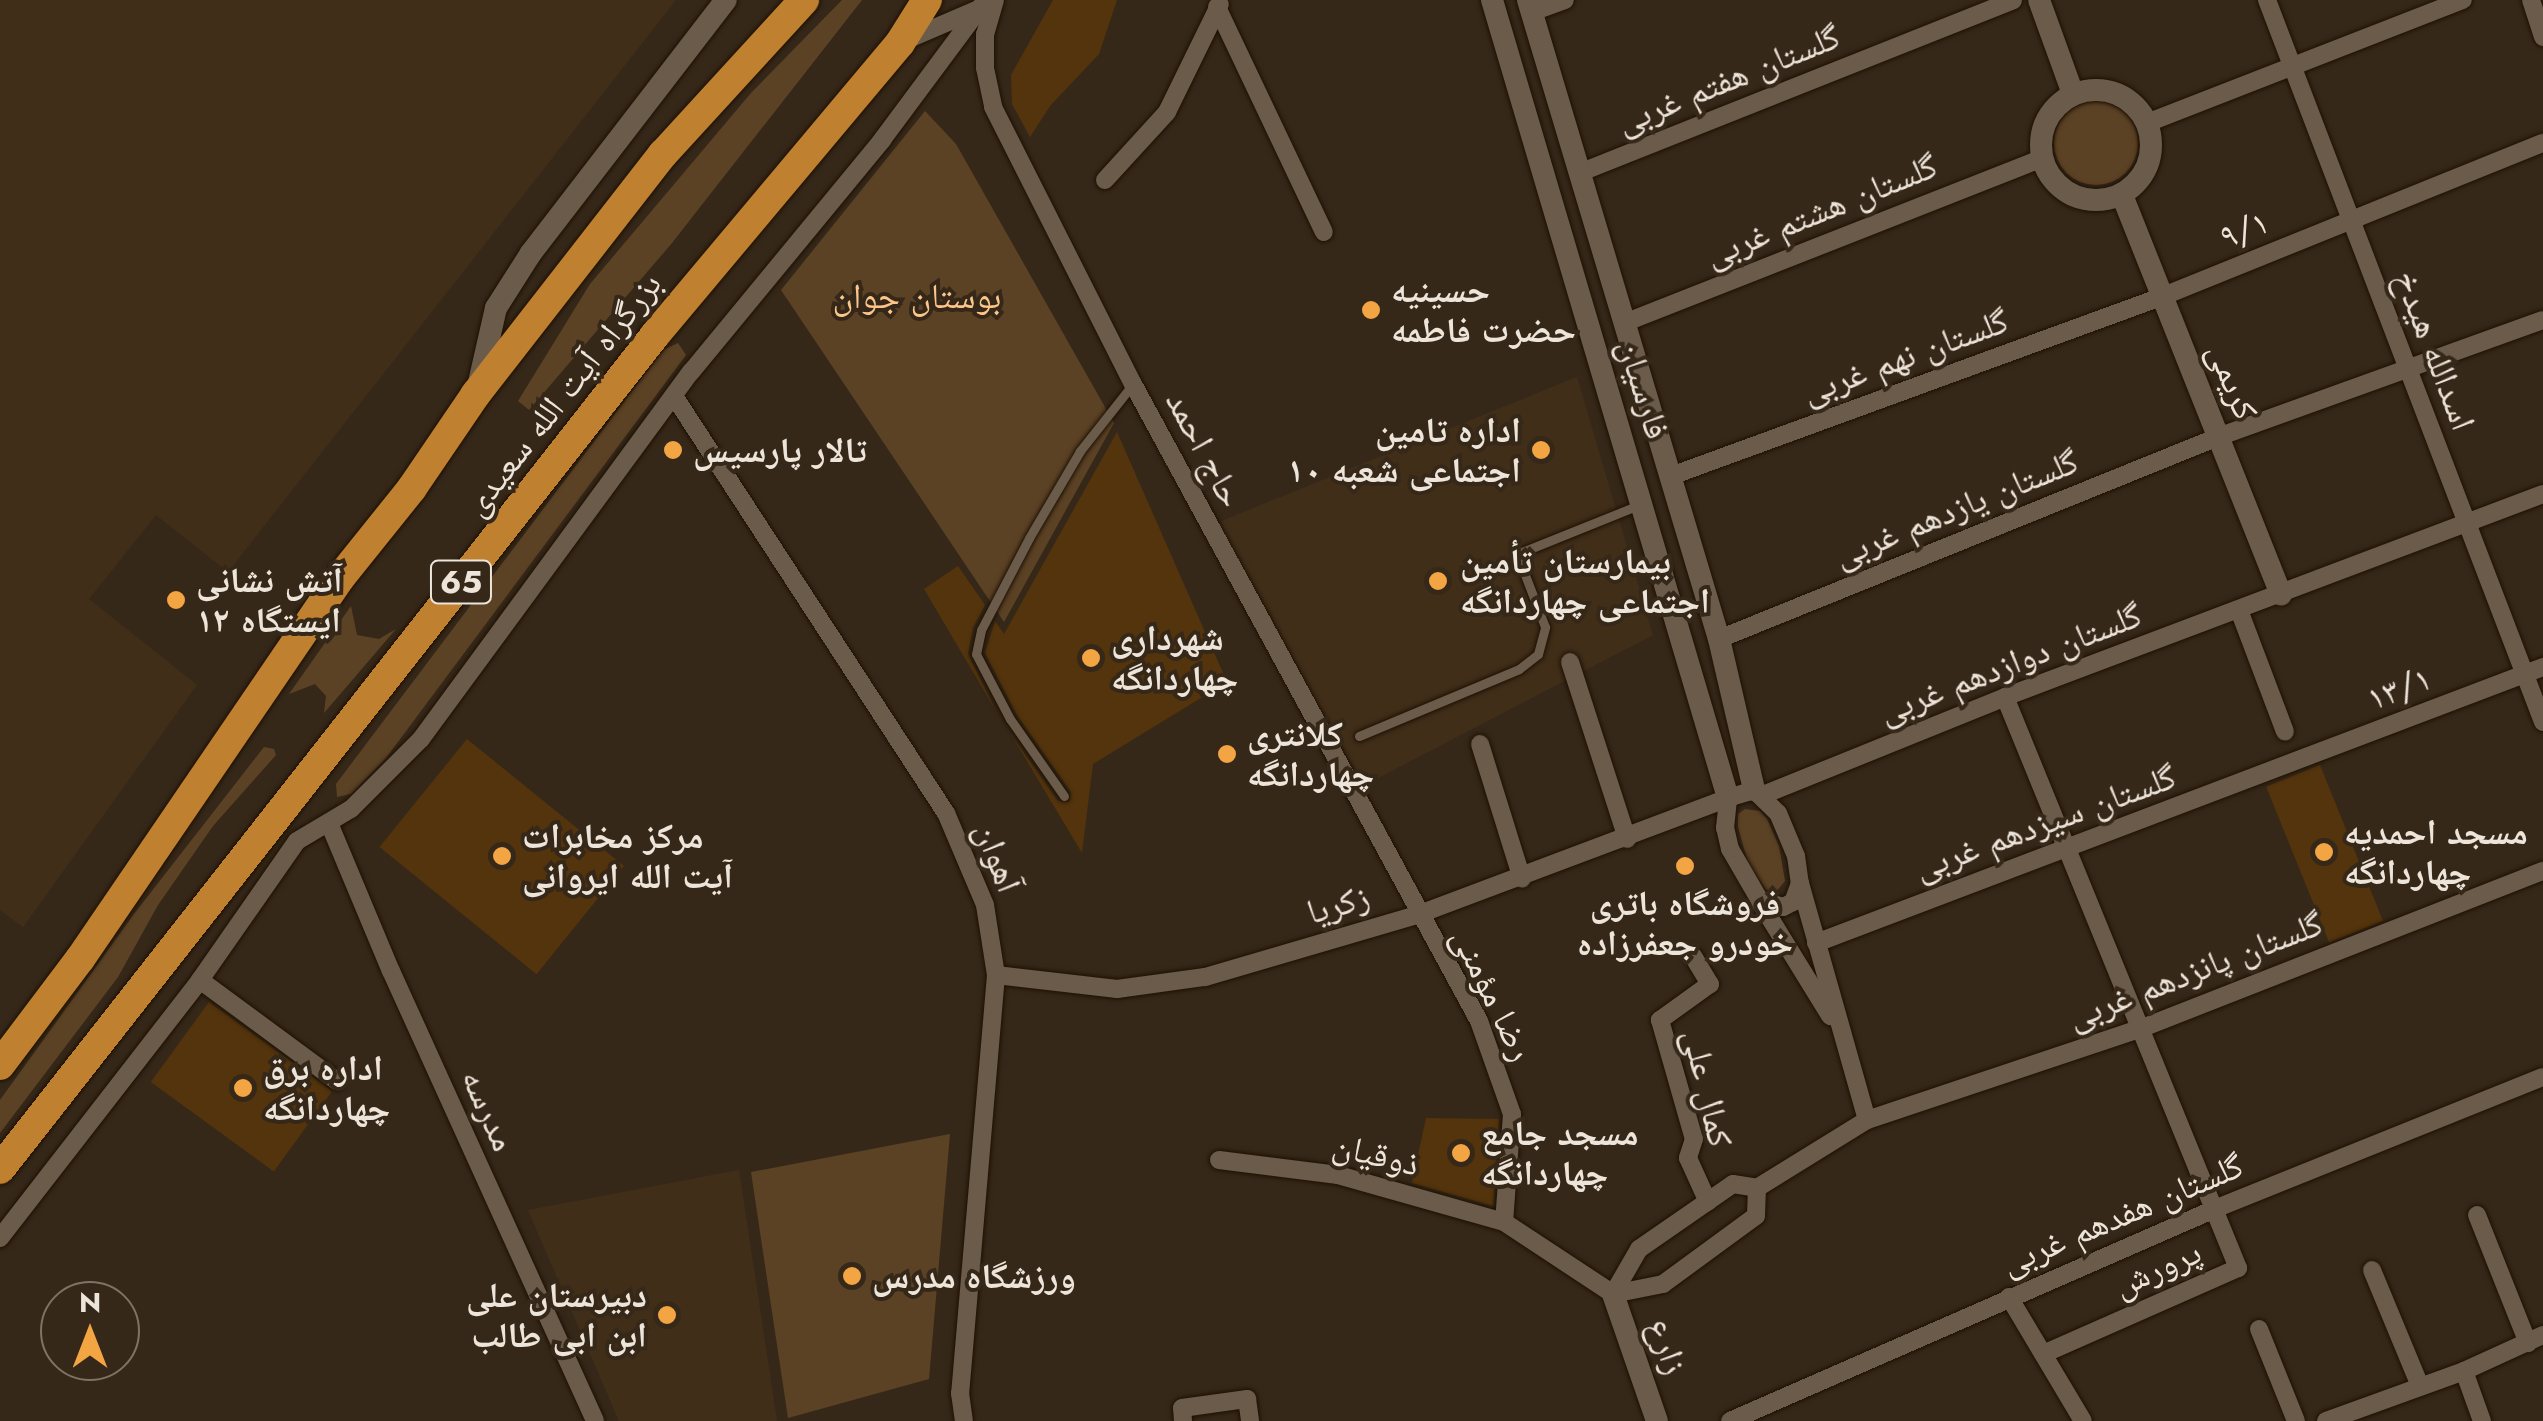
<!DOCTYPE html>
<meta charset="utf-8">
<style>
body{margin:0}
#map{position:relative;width:2543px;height:1421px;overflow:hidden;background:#362819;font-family:Jost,"Noto Naskh Arabic",sans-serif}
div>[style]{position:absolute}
.built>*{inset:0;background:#412e19}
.green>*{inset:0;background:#5c4225}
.round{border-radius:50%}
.building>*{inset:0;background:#53340c;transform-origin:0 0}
.roads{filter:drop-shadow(0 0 2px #1d1103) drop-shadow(0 0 2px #1d1103)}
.service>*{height:9px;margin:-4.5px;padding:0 4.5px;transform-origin:4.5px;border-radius:4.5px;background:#6b5b4a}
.minor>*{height:18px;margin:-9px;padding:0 9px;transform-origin:9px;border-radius:9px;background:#6b5b4a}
.tertiary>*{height:22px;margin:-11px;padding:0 11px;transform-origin:11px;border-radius:11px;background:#6b5b4a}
.tertiary>.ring{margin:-11px;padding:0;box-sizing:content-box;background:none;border:22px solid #6b5b4a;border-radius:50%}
.trunk>*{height:30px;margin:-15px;padding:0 15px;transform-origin:15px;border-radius:15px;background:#bf8030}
.dots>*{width:28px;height:28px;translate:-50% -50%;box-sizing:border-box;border:5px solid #362819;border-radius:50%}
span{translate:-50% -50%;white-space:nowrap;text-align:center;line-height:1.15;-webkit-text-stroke:8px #362819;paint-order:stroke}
.shield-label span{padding:2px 8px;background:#362819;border:2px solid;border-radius:8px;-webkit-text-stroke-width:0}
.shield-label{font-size:32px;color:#ede4da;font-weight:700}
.street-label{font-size:35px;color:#ede4da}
.poi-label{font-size:35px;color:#ede4da;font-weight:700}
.left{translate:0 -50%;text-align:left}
.right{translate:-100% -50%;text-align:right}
.park-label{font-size:35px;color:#fcc589}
.north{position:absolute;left:40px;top:1281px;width:100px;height:100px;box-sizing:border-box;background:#362819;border:2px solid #7f7366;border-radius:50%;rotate:0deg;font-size:28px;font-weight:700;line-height:40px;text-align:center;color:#ede4da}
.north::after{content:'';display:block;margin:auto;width:35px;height:45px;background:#f3a443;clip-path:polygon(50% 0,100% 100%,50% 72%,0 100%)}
</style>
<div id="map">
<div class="built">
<i style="clip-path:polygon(0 0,676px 0,228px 572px,156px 515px,89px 599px,197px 685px,23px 927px,0 910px)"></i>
<i style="clip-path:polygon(1577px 377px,1653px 635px,1353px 791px,1209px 526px)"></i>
<i style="clip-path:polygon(739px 1170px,777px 1421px,619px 1421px,528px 1210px)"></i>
</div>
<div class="green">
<i style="clip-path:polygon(842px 0,862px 0,672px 243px,529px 410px,518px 401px,590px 284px,751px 93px)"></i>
<i class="round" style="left:2054px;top:101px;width:84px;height:84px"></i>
<i style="clip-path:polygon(925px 111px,956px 144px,1114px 423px,1004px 622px,781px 290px)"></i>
<i style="clip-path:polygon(678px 343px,686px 355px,386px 758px,351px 794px,337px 797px,336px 784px,663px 350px)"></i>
<i style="clip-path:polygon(351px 606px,357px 635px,379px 639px,396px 629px,324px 713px,326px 696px,315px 684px,289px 694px)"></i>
<i style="clip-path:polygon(264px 747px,274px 749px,276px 755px,213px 826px,158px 905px,118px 977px,0 1133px,0 1100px,134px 914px)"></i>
<i style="clip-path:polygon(1745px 809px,1760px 811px,1767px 819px,1779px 846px,1785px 881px,1776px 892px,1766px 890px,1748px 863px,1738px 827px,1738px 814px)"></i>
<i style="clip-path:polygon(950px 1134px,929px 1379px,788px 1418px,751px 1172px)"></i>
</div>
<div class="building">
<i style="clip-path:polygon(1053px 0,1117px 0,1099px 54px,1050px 106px,1030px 137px,1012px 104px,1011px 75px)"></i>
<i style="clip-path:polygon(1117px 432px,1227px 682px,1093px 764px,1082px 853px,1010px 733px,1058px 801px,1069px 802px,1071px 792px,1017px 715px,985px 653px,995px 621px,1004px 634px)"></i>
<i style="clip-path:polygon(958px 566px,985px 605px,973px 628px,968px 654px,996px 711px,924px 589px)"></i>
<i style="left:467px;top:739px;width:202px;height:139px;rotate:39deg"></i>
<i style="left:2320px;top:765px;width:168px;height:58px;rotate:68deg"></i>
<i style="left:209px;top:1002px;width:152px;height:99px;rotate:36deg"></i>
<i style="clip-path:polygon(1426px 1118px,1499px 1119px,1493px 1206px,1412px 1183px)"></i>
</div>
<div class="roads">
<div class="service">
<i style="left:1359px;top:736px;width:173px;rotate:-22.7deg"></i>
<i style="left:1519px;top:669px;width:24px;rotate:-38deg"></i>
<i style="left:1538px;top:654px;width:28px;rotate:-75deg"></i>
<i style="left:1545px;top:627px;width:78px;rotate:-111deg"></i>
<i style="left:1517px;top:554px;width:131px;rotate:-21.9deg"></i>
<i style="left:1064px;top:796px;width:94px;rotate:-125deg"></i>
<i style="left:1010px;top:719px;width:73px;rotate:-117.6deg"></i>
<i style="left:976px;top:654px;width:25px;rotate:-78deg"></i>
<i style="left:981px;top:630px;width:104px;rotate:-62.4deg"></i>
<i style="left:1029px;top:538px;width:101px;rotate:-59.6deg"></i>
<i style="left:1080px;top:451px;width:85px;rotate:-51.7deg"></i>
</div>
<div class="minor">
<i style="left:995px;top:0;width:35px;rotate:106deg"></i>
<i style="left:985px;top:34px;width:34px;rotate:90deg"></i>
<i style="left:985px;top:68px;width:40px;rotate:78deg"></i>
<i style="left:993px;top:107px;width:310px;rotate:63.2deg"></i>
<i style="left:1133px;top:384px;width:725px;rotate:61.49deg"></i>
<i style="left:1479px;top:1021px;width:99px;rotate:70.5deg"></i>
<i style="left:1512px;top:1114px;width:108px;rotate:94.2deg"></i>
<i style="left:2267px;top:0;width:773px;rotate:69.08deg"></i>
<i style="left:2531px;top:0;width:39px;rotate:72deg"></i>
<i style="left:1217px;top:7px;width:249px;rotate:64.6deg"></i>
<i style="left:1532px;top:12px;width:35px;rotate:-20deg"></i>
<i style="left:904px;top:41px;width:78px;rotate:-23.3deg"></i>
<i style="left:2147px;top:123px;width:339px;rotate:-21.3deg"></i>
<i style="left:1579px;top:173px;width:467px;rotate:-21.7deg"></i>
<i style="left:1105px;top:180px;width:92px;rotate:-47.6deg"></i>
<i style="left:1167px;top:112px;width:120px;rotate:-63.9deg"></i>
<i style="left:1624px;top:323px;width:449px;rotate:-21.5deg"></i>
<i style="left:674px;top:396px;width:498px;rotate:56.9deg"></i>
<i style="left:946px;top:813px;width:100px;rotate:67deg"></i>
<i style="left:985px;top:905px;width:71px;rotate:81.1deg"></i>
<i style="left:996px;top:975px;width:420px;rotate:94.9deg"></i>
<i style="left:960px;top:1393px;width:28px;rotate:82deg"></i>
<i style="left:1671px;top:476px;width:522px;rotate:-20.07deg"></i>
<i style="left:2161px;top:297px;width:412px;rotate:-22deg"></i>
<i style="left:2239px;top:610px;width:130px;rotate:69.3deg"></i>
<i style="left:1719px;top:639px;width:538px;rotate:-22.04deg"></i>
<i style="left:2218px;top:437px;width:345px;rotate:-19.8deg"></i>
<i style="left:1570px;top:662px;width:186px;rotate:72.1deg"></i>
<i style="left:2005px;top:697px;width:617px;rotate:67.8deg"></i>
<i style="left:2238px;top:1268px;width:213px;rotate:156.2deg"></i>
<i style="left:1480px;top:744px;width:141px;rotate:72.7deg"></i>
<i style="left:1754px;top:790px;width:33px;rotate:44deg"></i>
<i style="left:1778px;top:813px;width:47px;rotate:67.3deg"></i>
<i style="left:1796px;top:856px;width:27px;rotate:82deg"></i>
<i style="left:1800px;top:883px;width:20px;rotate:110deg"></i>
<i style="left:1793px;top:902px;width:11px;rotate:153deg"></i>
<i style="left:1783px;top:907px;width:25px;rotate:-162deg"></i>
<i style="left:1759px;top:899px;width:58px;rotate:-120.1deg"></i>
<i style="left:1730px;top:849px;width:22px;rotate:-103deg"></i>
<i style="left:1725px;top:828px;width:30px;rotate:-84deg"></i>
<i style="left:1728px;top:798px;width:27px;rotate:-17deg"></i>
<i style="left:1763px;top:795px;width:261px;rotate:-22deg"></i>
<i style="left:2005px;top:697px;width:575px;rotate:-20.67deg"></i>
<i style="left:329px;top:823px;width:160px;rotate:67.3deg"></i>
<i style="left:391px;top:971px;width:494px;rotate:65.6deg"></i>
<i style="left:1760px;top:902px;width:134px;rotate:58.4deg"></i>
<i style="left:1816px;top:943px;width:778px;rotate:-20.79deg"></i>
<i style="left:1693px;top:956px;width:33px;rotate:59deg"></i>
<i style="left:1710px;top:984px;width:62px;rotate:144.2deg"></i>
<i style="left:1660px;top:1020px;width:124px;rotate:74.1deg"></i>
<i style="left:1694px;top:1139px;width:20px;rotate:108deg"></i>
<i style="left:1688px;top:1158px;width:48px;rotate:65.6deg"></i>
<i style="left:996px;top:975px;width:122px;rotate:6.6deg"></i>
<i style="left:1117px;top:989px;width:89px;rotate:-7.8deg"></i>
<i style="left:1205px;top:977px;width:221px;rotate:-16.3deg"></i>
<i style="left:1417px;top:915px;width:332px;rotate:-20.6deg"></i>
<i style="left:200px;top:980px;width:170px;rotate:36.4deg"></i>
<i style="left:1867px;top:1120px;width:290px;rotate:-18.5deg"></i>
<i style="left:2142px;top:1028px;width:431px;rotate:-21.4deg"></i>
<i style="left:1219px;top:1160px;width:120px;rotate:7.2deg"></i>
<i style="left:1338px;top:1175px;width:173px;rotate:15.8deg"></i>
<i style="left:1504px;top:1222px;width:131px;rotate:33.4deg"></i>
<i style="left:2477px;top:1215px;width:138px;rotate:68.3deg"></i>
<i style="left:0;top:1238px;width:326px;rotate:-52.2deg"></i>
<i style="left:200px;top:980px;width:169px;rotate:-55.1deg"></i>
<i style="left:297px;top:841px;width:63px;rotate:-30.7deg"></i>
<i style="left:351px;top:809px;width:99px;rotate:-45deg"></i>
<i style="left:421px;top:739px;width:456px;rotate:-53.7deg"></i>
<i style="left:691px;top:372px;width:301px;rotate:-50.5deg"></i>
<i style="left:882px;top:140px;width:174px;rotate:-53.4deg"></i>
<i style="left:2372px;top:1270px;width:126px;rotate:67.5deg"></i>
<i style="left:1613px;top:1294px;width:52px;rotate:-60deg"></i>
<i style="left:1639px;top:1249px;width:114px;rotate:-34.7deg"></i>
<i style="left:1733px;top:1184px;width:24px;rotate:9deg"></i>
<i style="left:1757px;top:1188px;width:129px;rotate:-31.7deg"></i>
<i style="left:1867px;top:1120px;width:246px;rotate:-105.8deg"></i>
<i style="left:1613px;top:1294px;width:51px;rotate:-11.3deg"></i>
<i style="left:1663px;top:1284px;width:115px;rotate:-36.2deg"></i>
<i style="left:1756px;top:1216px;width:28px;rotate:-88deg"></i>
<i style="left:2009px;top:1297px;width:144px;rotate:59.2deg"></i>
<i style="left:2259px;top:1329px;width:99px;rotate:68.1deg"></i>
<i style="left:2464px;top:1371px;width:53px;rotate:70.2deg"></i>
<i style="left:1183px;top:1421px;width:13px;rotate:-94deg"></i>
<i style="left:1182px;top:1408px;width:66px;rotate:-7.9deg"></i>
<i style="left:1247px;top:1399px;width:22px;rotate:82deg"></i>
<i style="left:1730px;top:1421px;width:532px;rotate:-23.62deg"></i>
<i style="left:2217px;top:1208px;width:351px;rotate:-21.9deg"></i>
<i style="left:2326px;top:1421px;width:147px;rotate:-19.9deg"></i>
<i style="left:2464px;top:1371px;width:87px;rotate:-24.5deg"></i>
</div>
<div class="tertiary">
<i style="left:1492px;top:0;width:832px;rotate:73.52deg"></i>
<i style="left:1528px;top:0;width:667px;rotate:73.36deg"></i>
<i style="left:1719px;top:639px;width:155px;rotate:76.9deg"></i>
<i style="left:2039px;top:0;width:100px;rotate:70.1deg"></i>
<i class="ring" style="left:2041px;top:90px;width:88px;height:88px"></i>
<i style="left:2122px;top:195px;width:430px;rotate:68.3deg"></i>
<i style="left:478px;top:387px;width:81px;rotate:-77.2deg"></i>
<i style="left:496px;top:308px;width:65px;rotate:-57.5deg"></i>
<i style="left:531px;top:253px;width:319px;rotate:-52.4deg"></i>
<i style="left:1613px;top:1294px;width:134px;rotate:70.9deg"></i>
</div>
<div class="trunk">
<i style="left:0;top:1065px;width:133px;rotate:-53deg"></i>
<i style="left:80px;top:959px;width:461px;rotate:-55.7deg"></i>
<i style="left:340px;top:578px;width:115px;rotate:-51.3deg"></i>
<i style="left:412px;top:488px;width:114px;rotate:-55.8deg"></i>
<i style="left:476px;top:394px;width:304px;rotate:-52.1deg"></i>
<i style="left:663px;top:154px;width:209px;rotate:-47.5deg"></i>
<i style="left:0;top:1169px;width:1060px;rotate:-51.85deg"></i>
<i style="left:655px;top:335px;width:381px;rotate:-50deg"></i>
<i style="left:900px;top:43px;width:51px;rotate:-57.9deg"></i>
</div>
</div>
<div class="dots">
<i style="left:1371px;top:310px;background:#f3a443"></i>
<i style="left:673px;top:450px;background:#f3a443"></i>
<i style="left:1541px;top:450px;background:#f3a443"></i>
<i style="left:1438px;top:581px;background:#f3a443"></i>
<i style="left:176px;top:600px;background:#f3a443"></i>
<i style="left:1091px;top:658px;background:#f3a443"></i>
<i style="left:1227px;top:754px;background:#f3a443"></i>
<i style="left:2324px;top:852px;background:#f3a443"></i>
<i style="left:502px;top:856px;background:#f3a443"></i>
<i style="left:1685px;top:866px;background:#f3a443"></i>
<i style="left:243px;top:1088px;background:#f3a443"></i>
<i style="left:1461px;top:1153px;background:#f3a443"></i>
<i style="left:852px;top:1276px;background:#f3a443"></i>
<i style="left:667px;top:1315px;background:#f3a443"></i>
</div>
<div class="shield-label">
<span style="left:461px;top:582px">65</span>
</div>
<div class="street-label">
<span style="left:1728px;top:79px;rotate:-22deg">گلستان هفتم غربی</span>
<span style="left:1821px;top:210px;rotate:-22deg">گلستان هشتم غربی</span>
<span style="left:2244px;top:229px;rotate:-22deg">۹/۱</span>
<span style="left:2435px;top:350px;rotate:69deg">اسدالله هیدخ</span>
<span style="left:1905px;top:356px;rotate:-20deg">گلستان نهم غربی</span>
<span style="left:2233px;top:381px;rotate:68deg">کریمی</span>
<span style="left:1644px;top:389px;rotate:73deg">فارسیان</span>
<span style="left:562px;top:394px;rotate:-52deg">بزرگراه آیت الله سعیدی</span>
<span style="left:1205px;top:449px;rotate:62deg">حاج احمد</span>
<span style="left:1956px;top:508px;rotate:-22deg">گلستان یازدهم غربی</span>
<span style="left:2010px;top:663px;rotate:-21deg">گلستان دوازدهم غربی</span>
<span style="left:2399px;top:688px;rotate:-21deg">۱۳/۱</span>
<span style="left:2045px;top:822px;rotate:-20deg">گلستان سیزدهم غربی</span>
<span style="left:998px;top:857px;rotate:69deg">آهوان</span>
<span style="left:1338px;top:904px;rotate:-16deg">زکریا</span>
<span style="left:2195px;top:970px;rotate:-21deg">گلستان پانزدهم غربی</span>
<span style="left:1493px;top:994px;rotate:64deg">رضا مؤمنی</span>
<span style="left:1708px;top:1088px;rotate:77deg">کمال علی</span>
<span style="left:489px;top:1110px;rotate:66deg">مدرسه</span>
<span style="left:1376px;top:1154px;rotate:14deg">ذوقیان</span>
<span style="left:2122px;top:1214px;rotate:-23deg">گلستان هفدهم غربی</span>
<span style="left:2157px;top:1268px;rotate:-24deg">پرورش</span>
<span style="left:1668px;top:1346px;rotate:71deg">زارع</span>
</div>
<div class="poi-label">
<span class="left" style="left:1391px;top:310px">حسینیه<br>حضرت فاطمه</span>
<span class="right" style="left:1521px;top:450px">اداره تامین<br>اجتماعی شعبه ۱۰</span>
<span class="left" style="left:693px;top:450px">تالار پارسیس</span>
<span class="left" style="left:1460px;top:581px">بیمارستان تأمین<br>اجتماعی چهاردانگه</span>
<span class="left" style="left:196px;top:600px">آتش نشانی<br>ایستگاه ۱۲</span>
<span class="left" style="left:1111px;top:658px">شهرداری<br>چهاردانگه</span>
<span class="left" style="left:1247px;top:754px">کلانتری<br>چهاردانگه</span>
<span class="left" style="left:2344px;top:852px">مسجد احمدیه<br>چهاردانگه</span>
<span class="left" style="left:522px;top:856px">مرکز مخابرات<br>آیت الله ایروانی</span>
<span style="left:1685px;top:923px">فروشگاه باتری<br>خودرو جعفرزاده</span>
<span class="left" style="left:263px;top:1088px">اداره برق<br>چهاردانگه</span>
<span class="left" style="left:1481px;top:1153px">مسجد جامع<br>چهاردانگه</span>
<span class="left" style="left:872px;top:1276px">ورزشگاه مدرس</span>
<span class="right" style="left:647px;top:1315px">دبیرستان علی<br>ابن ابی طالب</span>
</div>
<div class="park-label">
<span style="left:917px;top:296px">بوستان جوان</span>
</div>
<div class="north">N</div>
</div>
